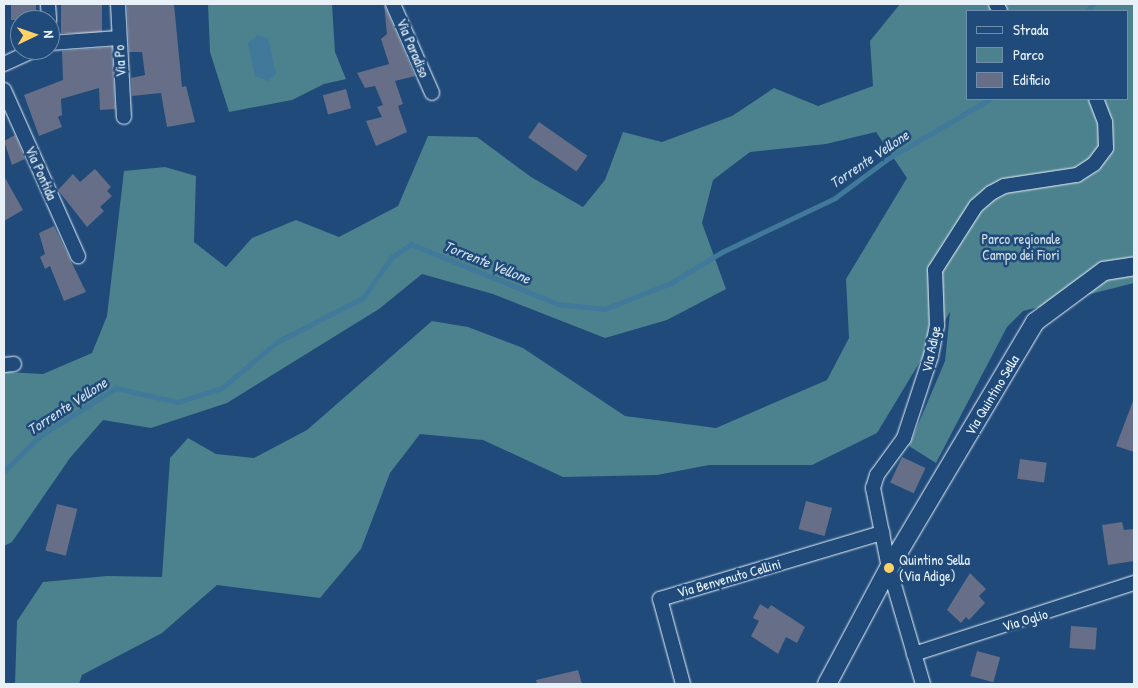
<!DOCTYPE html>
<style>
body{margin:0}
#map{position:relative;width:1138px;height:688px;overflow:hidden;background:#1f4a7a;font-family:"Patrick Hand",sans-serif}
div>[style]{position:absolute}
.green>*{inset:0;background:#4c818e}
.water>*{inset:0;background:#40799a}
.stream>*{height:4.5px;margin:-2.25px;padding:0 2.25px;transform-origin:2.25px;border-radius:2.25px;background:#40799a}
.building>*{inset:0;background:#666f87;transform-origin:0 0}
.roads{filter:drop-shadow(0 0 1px #e8f1f8) drop-shadow(0 0 1px #e8f1f8)}
.minor>*{height:14px;margin:-7px;padding:0 7px;transform-origin:7px;border-radius:7px;background:#1f4a7a}
.tertiary>*{height:18px;margin:-9px;padding:0 9px;transform-origin:9px;border-radius:9px;background:#1f4a7a}
.dots>*{width:14px;height:14px;translate:-50% -50%;box-sizing:border-box;border:2px solid #1f4a7a;border-radius:50%}
span{translate:-50% -50%;white-space:nowrap;text-align:center;line-height:1.15;-webkit-text-stroke:5px #1f4a7a;paint-order:stroke}
.street-label{font-size:14px;color:#e8f1f8}
.park-label{font-size:14px;color:#d1e0e8}
.poi-label{font-size:14px;color:#e8f1f8}
.left{translate:0 -50%;text-align:left}
.water-label{font-size:15px;color:#cfdfea;font-style:italic}
.frame{position:absolute;inset:0;border:5px solid #e8f1f8;pointer-events:none}
.legend{position:absolute;left:966px;top:10px;width:162px;height:90px;box-sizing:border-box;background:#1f4a7a;border:1px solid #6f8dac;margin:0;padding:6px 9px;list-style:none;font-size:15px;color:#e8f1f8}
.legend li{display:flex;align-items:center;gap:10px;height:25px}
.legend b{width:25px;border:1px solid #6f8dac}
.north{position:absolute;left:10px;top:10px;width:50px;height:50px;box-sizing:border-box;background:#1f4a7a;border:1px solid #6f8dac;border-radius:50%;rotate:87deg;font-size:14px;font-weight:700;line-height:20px;text-align:center;color:#e8f1f8}
.north::after{content:'';display:block;margin:auto;width:18px;height:22px;background:#ffd166;clip-path:polygon(50% 0,100% 100%,50% 72%,0 100%)}
</style>
<div id="map">
<div class="green">
<i style="clip-path:polygon(208px 4px,332px 4px,335px 52px,346px 79px,324px 84px,292px 100px,229px 112px,210px 52px)"></i>
<i style="clip-path:polygon(evenodd,900px 4px,1134px 4px,1134px 283px,1023px 311px,1007px 327px,936px 463px,909px 446px,945px 361px,950px 312px,877px 433px,812px 465px,709px 465px,657px 475px,563px 477px,483px 440px,420px 434px,390px 473px,361px 549px,320px 598px,217px 585px,162px 633px,82px 675px,79px 684px,15px 684px,17px 621px,43px 582px,107px 576px,162px 577px,170px 458px,188px 438px,216px 454px,254px 458px,307px 430px,432px 321px,468px 327px,523px 348px,625px 416px,716px 428px,827px 380px,849px 338px,846px 279px,907px 178px,876px 132px,826px 144px,750px 152px,713px 180px,702px 223px,726px 289px,667px 320px,605px 338px,493px 294px,422px 274px,379px 309px,227px 403px,151px 428px,103px 420px,70px 458px,12px 542px,4px 546px,4px 372px,43px 374px,92px 353px,107px 316px,124px 171px,165px 167px,196px 176px,194px 242px,226px 267px,252px 238px,296px 220px,339px 237px,398px 206px,428px 136px,477px 137px,531px 177px,583px 207px,605px 180px,623px 132px,662px 142px,732px 116px,774px 88px,818px 106px,873px 86px,870px 41px,900px 4px,967px 11px,1127px 11px,1127px 99px,967px 99px,967px 11px)"></i>
</div>
<div class="water">
<i style="clip-path:polygon(257px 35px,268px 38px,276px 74px,268px 81px,255px 76px,248px 43px)"></i>
</div>
<div class="stream">
<i style="left:1087px;top:11px;width:9px;rotate:-49deg"></i>
<i style="left:4px;top:471px;width:49px;rotate:-44.2deg"></i>
<i style="left:39px;top:437px;width:91px;rotate:-32.5deg"></i>
<i style="left:116px;top:388px;width:64px;rotate:12.7deg"></i>
<i style="left:178px;top:402px;width:46px;rotate:-17.7deg"></i>
<i style="left:222px;top:388px;width:72px;rotate:-39.9deg"></i>
<i style="left:277px;top:342px;width:97px;rotate:-27.1deg"></i>
<i style="left:363px;top:298px;width:50px;rotate:-54.7deg"></i>
<i style="left:392px;top:257px;width:23px;rotate:-34deg"></i>
<i style="left:411px;top:244px;width:159px;rotate:22.2deg"></i>
<i style="left:558px;top:304px;width:47px;rotate:6.1deg"></i>
<i style="left:605px;top:309px;width:71px;rotate:-21.5deg"></i>
<i style="left:671px;top:283px;width:60px;rotate:-31.3deg"></i>
<i style="left:722px;top:252px;width:125px;rotate:-25.5deg"></i>
<i style="left:835px;top:198px;width:64px;rotate:-36.7deg"></i>
<i style="left:886px;top:160px;width:121px;rotate:-30.4deg"></i>
</div>
<div class="building">
<i style="left:11px;top:4px;width:25px;height:16px"></i>
<i style="left:61px;top:4px;width:41px;height:29px"></i>
<i style="clip-path:polygon(127px 4px,174px 4px,182px 87px,186px 86px,195px 122px,167px 127px,161px 93px,132px 96px,131px 78px,145px 75px,142px 52px,129px 52px)"></i>
<i style="clip-path:polygon(384px 4px,415px 76px,395px 81px,403px 104px,398px 106px,407px 132px,376px 146px,366px 121px,382px 117px,377px 107px,383px 105px,375px 86px,365px 88px,357px 73px,389px 64px,381px 39px,387px 34px)"></i>
<i style="clip-path:polygon(112px 47px,115px 109px,100px 110px,99px 88px,61px 99px,62px 115px,58px 117px,62px 127px,39px 136px,24px 95px,63px 80px,62px 51px)"></i>
<i style="left:346px;top:89px;width:20px;height:24px;rotate:75deg"></i>
<i style="left:539px;top:122px;width:59px;height:19px;rotate:35deg"></i>
<i style="clip-path:polygon(15px 135px,25px 159px,12px 165px,4px 141px)"></i>
<i style="clip-path:polygon(95px 169px,111px 187px,107px 191px,112px 196px,100px 207px,104px 211px,87px 227px,58px 190px,73px 174px,80px 182px)"></i>
<i style="clip-path:polygon(4px 176px,23px 210px,4px 221px)"></i>
<i style="clip-path:polygon(54px 226px,86px 292px,64px 301px,50px 266px,45px 269px,40px 257px,45px 254px,39px 233px)"></i>
<i style="clip-path:polygon(1133px 401px,1134px 401px,1134px 452px,1116px 446px)"></i>
<i style="left:902px;top:457px;width:26px;height:28px;rotate:25deg"></i>
<i style="left:1020px;top:459px;width:27px;height:20px;rotate:8deg"></i>
<i style="left:806px;top:501px;width:27px;height:29px;rotate:15deg"></i>
<i style="left:57px;top:504px;width:21px;height:48px;rotate:14deg"></i>
<i style="clip-path:polygon(1122px 522px,1124px 530px,1134px 529px,1134px 561px,1108px 565px,1102px 525px)"></i>
<i style="clip-path:polygon(970px 573px,986px 589px,979px 596px,985px 603px,969px 620px,966px 617px,961px 623px,947px 610px)"></i>
<i style="clip-path:polygon(760px 604px,768px 609px,771px 605px,805px 627px,797px 643px,786px 637px,778px 654px,751px 636px,759px 621px,753px 618px)"></i>
<i style="left:1071px;top:626px;width:26px;height:22px;rotate:4deg"></i>
<i style="left:977px;top:651px;width:24px;height:26px;rotate:15deg"></i>
<i style="clip-path:polygon(578px 670px,582px 684px,537px 684px,536px 680px)"></i>
</div>
<div class="roads">
<div class="minor">
<i style="left:48px;top:4px;width:16px;rotate:86deg"></i>
<i style="left:118px;top:4px;width:113px;rotate:87deg"></i>
<i style="left:393px;top:4px;width:97px;rotate:66.3deg"></i>
<i style="left:996px;top:4px;width:8px;rotate:60deg"></i>
<i style="left:50px;top:43px;width:69px;rotate:-4.1deg"></i>
<i style="left:4px;top:64px;width:33px;rotate:-25deg"></i>
<i style="left:4px;top:90px;width:182px;rotate:66deg"></i>
<i style="left:4px;top:365px;width:10px;rotate:-6deg"></i>
<i style="left:914px;top:654px;width:231px;rotate:-17.9deg"></i>
<i style="left:683px;top:684px;width:88px;rotate:-105.1deg"></i>
<i style="left:660px;top:599px;width:232px;rotate:-16.6deg"></i>
<i style="left:923px;top:684px;width:121px;rotate:-106.3deg"></i>
<i style="left:889px;top:568px;width:82px;rotate:-101.3deg"></i>
<i style="left:873px;top:488px;width:14px;rotate:-73deg"></i>
<i style="left:877px;top:475px;width:46px;rotate:-53.9deg"></i>
<i style="left:904px;top:438px;width:86px;rotate:-71.8deg"></i>
<i style="left:931px;top:356px;width:31px;rotate:-79deg"></i>
<i style="left:937px;top:326px;width:56px;rotate:-92deg"></i>
<i style="left:935px;top:270px;width:76px;rotate:-57.4deg"></i>
<i style="left:976px;top:206px;width:20px;rotate:-41deg"></i>
<i style="left:991px;top:193px;width:15px;rotate:-28deg"></i>
<i style="left:1004px;top:186px;width:74px;rotate:-8.6deg"></i>
<i style="left:1077px;top:175px;width:20px;rotate:-33deg"></i>
<i style="left:1094px;top:164px;width:20px;rotate:-53deg"></i>
<i style="left:1106px;top:148px;width:26px;rotate:-92deg"></i>
<i style="left:1105px;top:122px;width:25px;rotate:-111deg"></i>
</div>
<div class="tertiary">
<i style="left:827px;top:684px;width:132px;rotate:-61.9deg"></i>
<i style="left:889px;top:568px;width:286px;rotate:-59.3deg"></i>
<i style="left:1035px;top:322px;width:86px;rotate:-36.5deg"></i>
<i style="left:1104px;top:271px;width:30px;rotate:-9deg"></i>
</div>
</div>
<div class="dots">
<i style="left:889px;top:568px;background:#ffd166"></i>
</div>
<div class="street-label">
<span style="left:413px;top:48px;rotate:67deg">Via Paradiso</span>
<span style="left:120px;top:61px;rotate:-93deg">Via Po</span>
<span style="left:41px;top:173px;rotate:66deg">Via Pontida</span>
<span style="left:931px;top:349px;rotate:-78deg">Via Adige</span>
<span style="left:992px;top:395px;rotate:-59deg">Via Quintino Sella</span>
<span style="left:729px;top:578px;rotate:-16deg">Via Benvenuto Cellini</span>
<span style="left:1025px;top:620px;rotate:-17deg">Via Oglio</span>
</div>
<div class="park-label">
<span style="left:1021px;top:247px">Parco regionale<br>Campo dei Fiori</span>
</div>
<div class="poi-label">
<span class="left" style="left:899px;top:568px">Quintino Sella<br>(Via Adige)</span>
</div>
<div class="water-label">
<span style="left:869px;top:159px;rotate:-34deg">Torrente Vellone</span>
<span style="left:487px;top:262px;rotate:22deg">Torrente Vellone</span>
<span style="left:67px;top:406px;rotate:-33deg">Torrente Vellone</span>
</div>
<div class="frame"></div>
<ul class="legend">
<li><b style="height:6px;background:#1f4a7a"></b>Strada</li>
<li><b style="height:14px;background:#4c818e"></b>Parco</li>
<li><b style="height:14px;background:#666f87"></b>Edificio</li>
</ul>
<div class="north">N</div>
</div>
